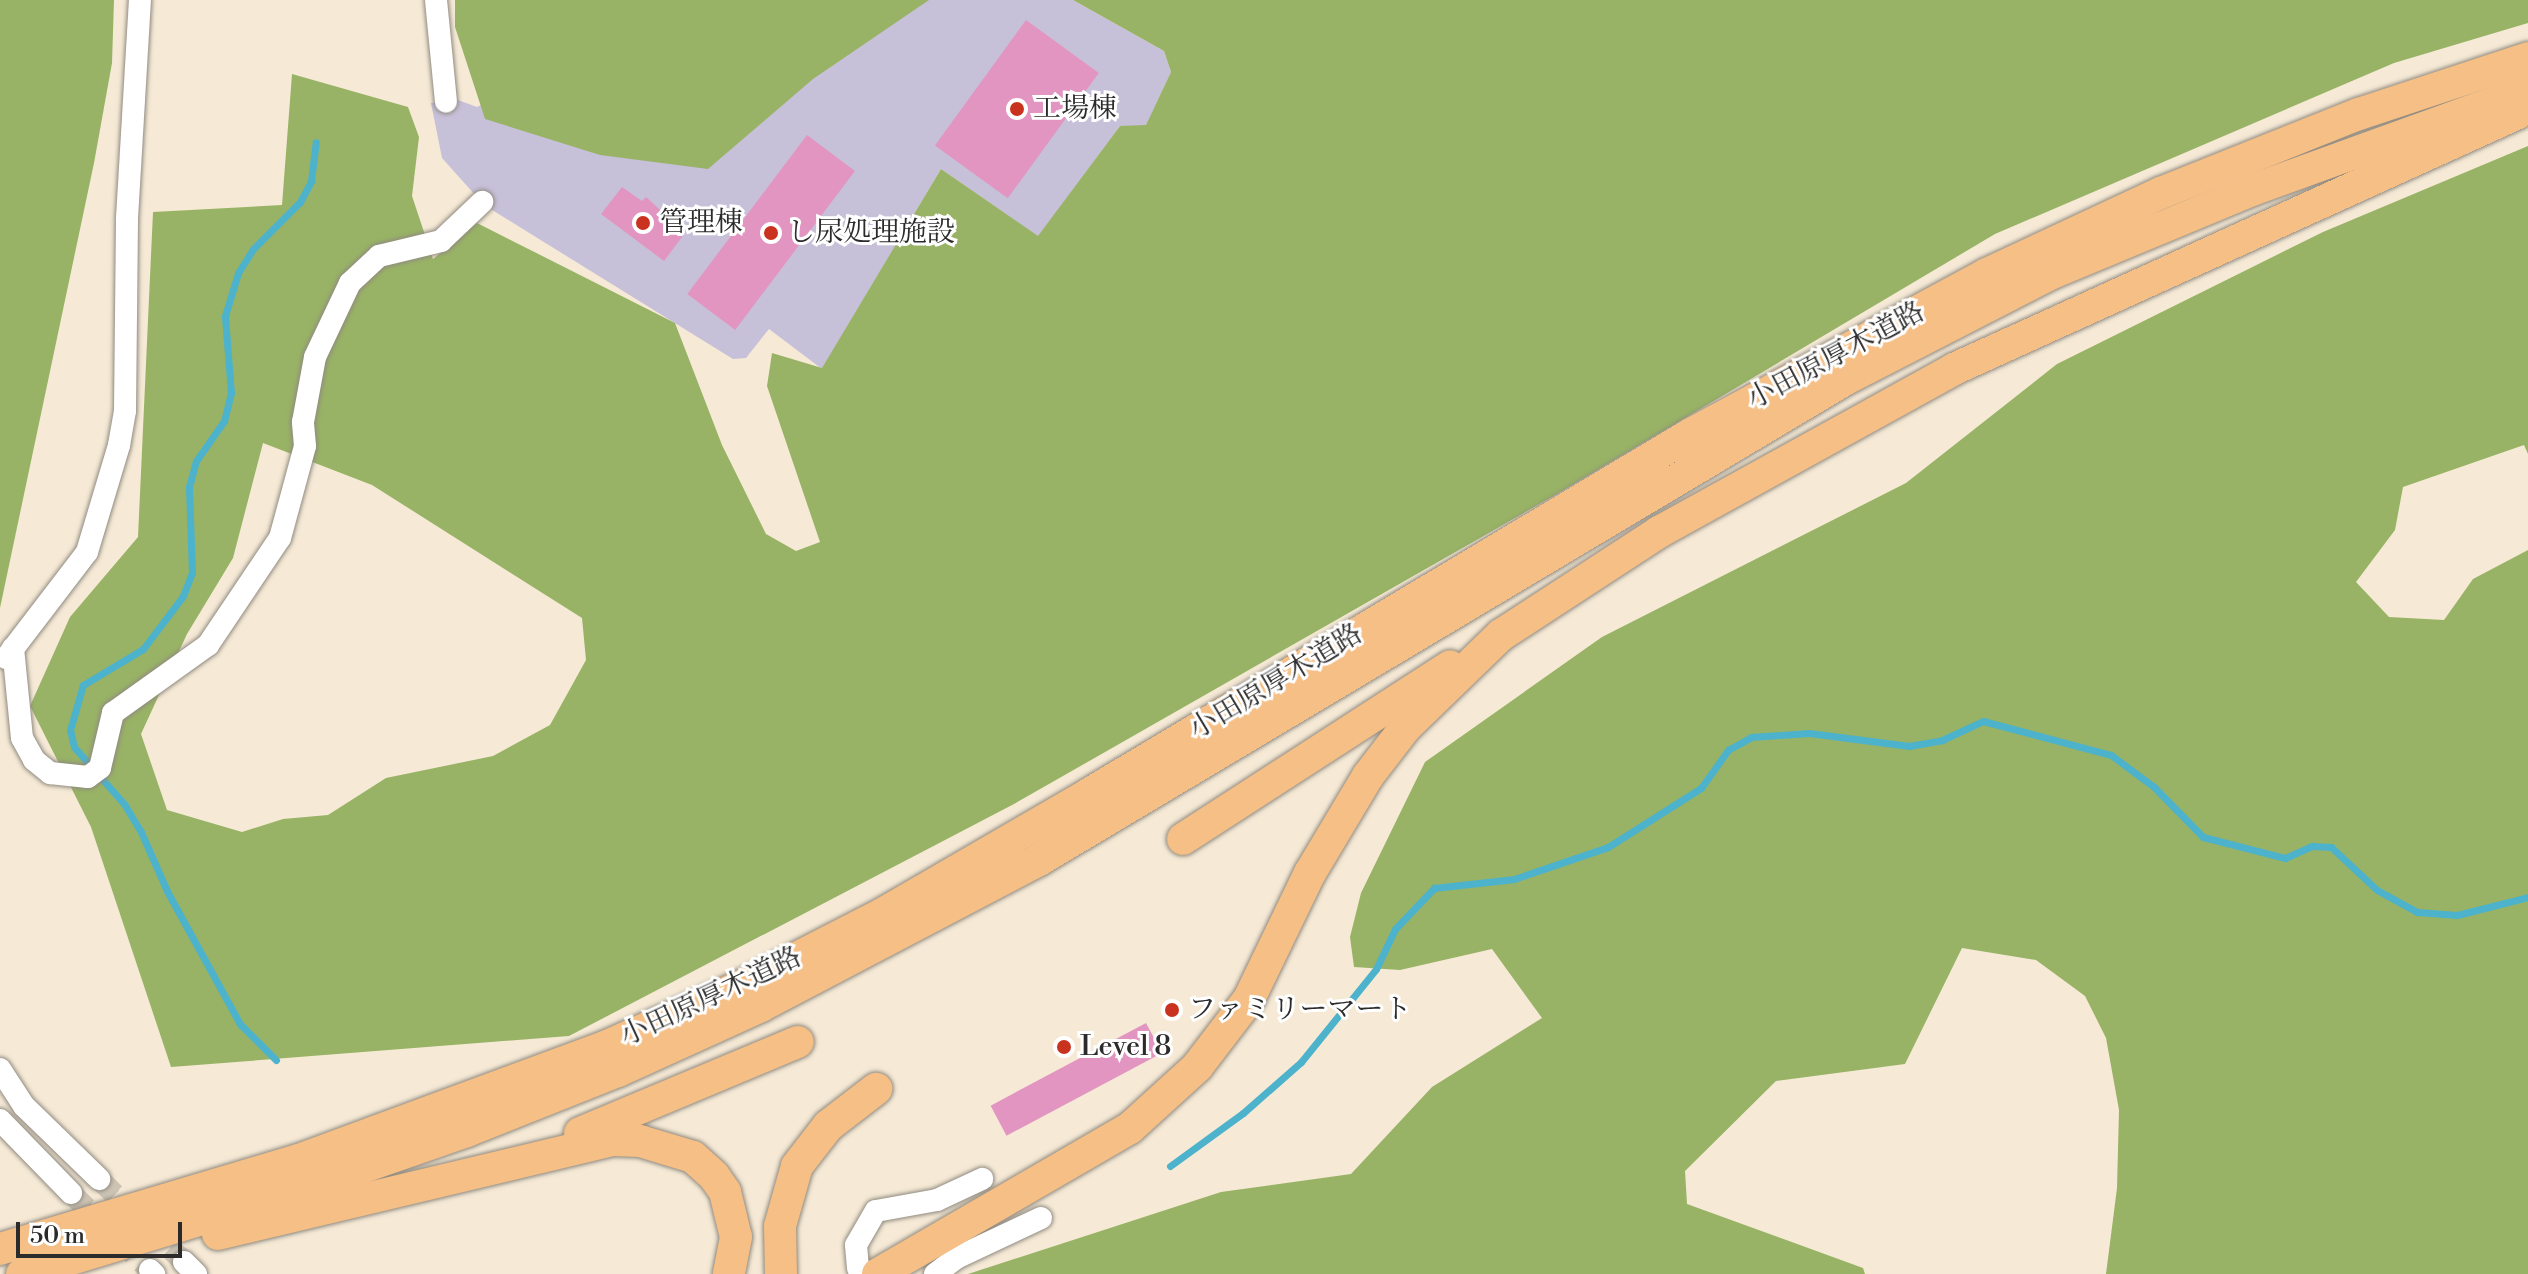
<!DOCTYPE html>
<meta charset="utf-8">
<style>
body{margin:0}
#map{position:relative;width:2528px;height:1274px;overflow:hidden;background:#f6ead6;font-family:"Libre Bodoni","Noto Serif JP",serif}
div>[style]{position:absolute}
.industrial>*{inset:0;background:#c7c0d9}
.forest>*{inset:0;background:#98b365}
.stream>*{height:7px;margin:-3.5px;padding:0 3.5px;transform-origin:3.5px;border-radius:3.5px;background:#4db2cc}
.building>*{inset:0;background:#e295c0;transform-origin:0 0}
.minor-tunnel>*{height:22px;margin-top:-11px;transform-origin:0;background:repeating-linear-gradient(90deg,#cdc4b4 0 22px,transparent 0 33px)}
.roads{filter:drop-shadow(0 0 2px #908a80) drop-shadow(0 0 2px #908a80)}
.minor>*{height:22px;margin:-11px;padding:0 11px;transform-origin:11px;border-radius:11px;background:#fff}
.highway>*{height:32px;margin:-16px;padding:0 16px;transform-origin:16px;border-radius:16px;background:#f5bf86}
.dots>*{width:22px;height:22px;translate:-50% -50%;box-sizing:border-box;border:4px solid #fff;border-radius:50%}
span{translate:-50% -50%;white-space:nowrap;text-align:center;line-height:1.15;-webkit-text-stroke:6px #fff;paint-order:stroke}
.poi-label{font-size:28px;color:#2b2b2b}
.left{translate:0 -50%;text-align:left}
.street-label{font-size:28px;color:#2b2b2b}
.scale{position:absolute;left:16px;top:1222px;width:166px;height:36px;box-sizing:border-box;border:4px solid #2b2b2b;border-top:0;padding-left:10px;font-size:24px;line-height:28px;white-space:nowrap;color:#2b2b2b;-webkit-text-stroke:6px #fff;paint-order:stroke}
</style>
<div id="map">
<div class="industrial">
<i style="clip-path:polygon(917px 0,1073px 0,1164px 51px,1171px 72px,1146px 126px,1120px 126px,1038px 237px,941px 169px,822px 369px,769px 329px,746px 358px,733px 359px,484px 205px,442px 158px,431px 103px,458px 100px,477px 107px,549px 73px)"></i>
</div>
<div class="forest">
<i style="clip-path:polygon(0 0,114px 0,112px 63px,94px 163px,0 608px)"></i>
<i style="clip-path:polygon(455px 0,929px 0,813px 79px,708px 169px,600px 155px,485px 119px,455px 27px)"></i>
<i style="clip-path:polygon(evenodd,1073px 0,2528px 0,2528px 23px,2394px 63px,1995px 234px,1557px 494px,1014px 804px,569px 1036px,171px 1067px,91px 827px,30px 706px,70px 617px,138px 537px,153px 212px,282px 205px,292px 74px,408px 107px,419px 137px,412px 196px,433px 259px,477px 223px,675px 323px,722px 445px,766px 534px,796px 551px,820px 542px,767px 386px,772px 353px,822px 368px,941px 169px,1038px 236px,1120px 126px,1146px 125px,1171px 72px,1164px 51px,1073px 0,263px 443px,372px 485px,582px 618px,586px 660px,550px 725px,493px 756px,386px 778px,328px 815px,283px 819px,242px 832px,167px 810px,141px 734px,187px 634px,233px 558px,263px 443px)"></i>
<i style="clip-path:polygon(2528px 146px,2528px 454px,2524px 445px,2403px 487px,2395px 530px,2356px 582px,2389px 617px,2444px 620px,2473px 579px,2528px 550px,2528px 1274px,2106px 1274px,2117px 1188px,2119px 1110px,2106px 1038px,2085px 996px,2036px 960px,1962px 948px,1905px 1064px,1776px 1081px,1685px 1171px,1687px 1204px,1863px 1268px,1865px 1274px,968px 1274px,1221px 1192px,1351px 1174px,1432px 1087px,1542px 1018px,1492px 949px,1400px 970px,1354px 967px,1350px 937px,1361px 893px,1425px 762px,1602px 637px,1906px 483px,2057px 364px,2323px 232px)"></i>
</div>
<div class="stream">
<i style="left:276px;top:1060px;width:51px;rotate:-135deg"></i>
<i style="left:240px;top:1024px;width:152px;rotate:-118.8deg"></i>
<i style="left:167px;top:891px;width:64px;rotate:-113.8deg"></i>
<i style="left:141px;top:832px;width:31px;rotate:-121deg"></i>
<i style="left:125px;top:805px;width:77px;rotate:-131.3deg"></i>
<i style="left:74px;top:747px;width:17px;rotate:-103deg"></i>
<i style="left:70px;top:730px;width:47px;rotate:-73.9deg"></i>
<i style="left:83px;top:685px;width:70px;rotate:-31deg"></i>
<i style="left:143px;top:649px;width:66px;rotate:-53deg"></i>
<i style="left:183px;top:596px;width:25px;rotate:-69deg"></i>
<i style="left:192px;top:573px;width:86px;rotate:-92deg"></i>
<i style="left:189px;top:487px;width:27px;rotate:-75deg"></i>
<i style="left:196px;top:461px;width:49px;rotate:-55deg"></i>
<i style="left:224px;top:421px;width:29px;rotate:-76deg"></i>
<i style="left:231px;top:393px;width:77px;rotate:-94.5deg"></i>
<i style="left:225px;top:316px;width:45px;rotate:-73.2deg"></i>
<i style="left:238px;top:273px;width:28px;rotate:-58deg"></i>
<i style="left:253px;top:249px;width:66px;rotate:-45deg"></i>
<i style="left:300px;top:202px;width:24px;rotate:-62deg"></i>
<i style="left:311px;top:181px;width:39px;rotate:-83deg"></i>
<i style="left:1170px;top:1166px;width:90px;rotate:-36deg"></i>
<i style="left:1243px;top:1113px;width:77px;rotate:-41.3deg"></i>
<i style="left:1301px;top:1062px;width:119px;rotate:-51.1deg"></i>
<i style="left:1376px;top:969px;width:44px;rotate:-64.6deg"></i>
<i style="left:1395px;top:929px;width:57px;rotate:-46.4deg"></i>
<i style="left:1434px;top:888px;width:81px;rotate:-6.4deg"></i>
<i style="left:1514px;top:879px;width:99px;rotate:-18.8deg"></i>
<i style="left:1608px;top:847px;width:110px;rotate:-32.4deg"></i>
<i style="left:1701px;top:788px;width:47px;rotate:-54.6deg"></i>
<i style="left:1728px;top:750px;width:26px;rotate:-29deg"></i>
<i style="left:1751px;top:737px;width:58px;rotate:-3.9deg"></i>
<i style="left:1809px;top:733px;width:101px;rotate:7.4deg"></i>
<i style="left:1909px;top:746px;width:34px;rotate:-10deg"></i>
<i style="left:1942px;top:740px;width:45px;rotate:-24.9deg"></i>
<i style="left:1983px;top:721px;width:132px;rotate:14.9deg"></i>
<i style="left:2111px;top:755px;width:54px;rotate:36.7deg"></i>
<i style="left:2154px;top:787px;width:70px;rotate:45.6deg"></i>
<i style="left:2203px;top:837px;width:85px;rotate:14.4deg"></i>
<i style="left:2285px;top:858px;width:30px;rotate:-24deg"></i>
<i style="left:2312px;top:846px;width:19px;rotate:3deg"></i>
<i style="left:2331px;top:847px;width:63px;rotate:43.1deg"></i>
<i style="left:2377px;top:890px;width:46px;rotate:28.8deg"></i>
<i style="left:2417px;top:912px;width:40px;rotate:4.3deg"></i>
<i style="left:2457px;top:915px;width:73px;rotate:-14.2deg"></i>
</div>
<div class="building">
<i style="left:1026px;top:20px;width:90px;height:155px;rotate:36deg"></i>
<i style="left:807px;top:135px;width:60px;height:199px;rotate:37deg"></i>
<i style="clip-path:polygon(622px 187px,642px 201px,646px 197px,685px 233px,664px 261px,601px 214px)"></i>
<i style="left:1146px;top:1023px;width:34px;height:176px;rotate:62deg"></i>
</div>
<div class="minor-tunnel">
<i style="left:99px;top:1179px;width:119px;rotate:44.3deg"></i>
<i style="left:71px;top:1193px;width:110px;rotate:44.3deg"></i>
</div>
<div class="roads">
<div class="minor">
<i style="left:436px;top:0;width:102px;rotate:84.4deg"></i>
<i style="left:13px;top:648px;width:90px;rotate:84.3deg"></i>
<i style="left:22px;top:738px;width:25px;rotate:61deg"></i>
<i style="left:34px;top:760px;width:21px;rotate:39deg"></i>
<i style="left:50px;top:773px;width:38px;rotate:6deg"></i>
<i style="left:88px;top:777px;width:15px;rotate:-37deg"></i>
<i style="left:100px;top:768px;width:57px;rotate:-76.7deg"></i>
<i style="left:113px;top:713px;width:117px;rotate:-35.6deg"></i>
<i style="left:208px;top:645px;width:129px;rotate:-56.1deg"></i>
<i style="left:280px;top:538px;width:95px;rotate:-74.8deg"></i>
<i style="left:305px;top:446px;width:24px;rotate:-95deg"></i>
<i style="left:303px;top:422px;width:66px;rotate:-79.5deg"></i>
<i style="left:315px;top:357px;width:82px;rotate:-64.7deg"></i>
<i style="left:350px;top:283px;width:40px;rotate:-43deg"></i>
<i style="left:379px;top:256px;width:64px;rotate:-13.6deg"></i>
<i style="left:441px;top:241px;width:57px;rotate:-43.6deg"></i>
<i style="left:6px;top:658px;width:133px;rotate:-52.6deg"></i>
<i style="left:87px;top:552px;width:112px;rotate:-73.3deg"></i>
<i style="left:119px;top:445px;width:35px;rotate:-80deg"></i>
<i style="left:125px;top:411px;width:193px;rotate:-89.4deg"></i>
<i style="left:127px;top:218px;width:218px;rotate:-86.6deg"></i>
<i style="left:0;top:1069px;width:44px;rotate:57deg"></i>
<i style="left:24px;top:1106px;width:105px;rotate:44.2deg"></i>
<i style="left:0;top:1120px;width:102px;rotate:45.8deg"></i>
<i style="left:184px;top:1262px;width:17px;rotate:45deg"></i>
<i style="left:858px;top:1268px;width:23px;rotate:-95deg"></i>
<i style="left:856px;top:1245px;width:39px;rotate:-60deg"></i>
<i style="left:876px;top:1211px;width:62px;rotate:-10.2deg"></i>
<i style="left:937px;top:1200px;width:50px;rotate:-25deg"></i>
<i style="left:150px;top:1270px;width:6px;rotate:45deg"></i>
<i style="left:935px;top:1274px;width:26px;rotate:-37deg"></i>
<i style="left:956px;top:1258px;width:94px;rotate:-25.2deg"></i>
</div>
<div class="highway">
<i style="left:1183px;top:839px;width:318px;rotate:-32.9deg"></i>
<i style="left:580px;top:1133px;width:236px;rotate:-22.7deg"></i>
<i style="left:218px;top:1234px;width:407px;rotate:-13.4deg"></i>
<i style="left:614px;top:1140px;width:26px;rotate:2deg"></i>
<i style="left:640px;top:1141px;width:55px;rotate:16.8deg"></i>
<i style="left:693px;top:1157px;width:28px;rotate:42deg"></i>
<i style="left:714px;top:1176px;width:19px;rotate:55deg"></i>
<i style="left:725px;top:1192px;width:46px;rotate:76.3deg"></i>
<i style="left:736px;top:1237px;width:38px;rotate:101deg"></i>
<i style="left:0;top:1249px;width:312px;rotate:-16.6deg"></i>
<i style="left:299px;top:1160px;width:328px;rotate:-20.3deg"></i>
<i style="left:607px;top:1046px;width:157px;rotate:-24.1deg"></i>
<i style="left:750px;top:982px;width:151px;rotate:-27.2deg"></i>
<i style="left:884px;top:913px;width:237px;rotate:-30.1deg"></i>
<i style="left:1089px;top:794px;width:701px;rotate:-30.88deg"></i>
<i style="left:1691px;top:434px;width:336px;rotate:-28.4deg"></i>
<i style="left:1987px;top:274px;width:192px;rotate:-25deg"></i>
<i style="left:2161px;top:193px;width:213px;rotate:-21.8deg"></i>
<i style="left:2359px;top:114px;width:178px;rotate:-18.3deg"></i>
<i style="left:22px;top:1274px;width:300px;rotate:-17deg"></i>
<i style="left:309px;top:1186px;width:167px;rotate:-19.2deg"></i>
<i style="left:467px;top:1131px;width:162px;rotate:-21.7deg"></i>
<i style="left:618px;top:1071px;width:157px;rotate:-24.4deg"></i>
<i style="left:761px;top:1006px;width:314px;rotate:-27.7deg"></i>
<i style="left:1039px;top:860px;width:939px;rotate:-30.8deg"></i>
<i style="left:1846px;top:379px;width:232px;rotate:-27.2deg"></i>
<i style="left:2052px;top:273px;width:217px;rotate:-22.5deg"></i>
<i style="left:2252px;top:190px;width:294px;rotate:-19.9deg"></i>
<i style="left:781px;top:1274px;width:48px;rotate:-91.2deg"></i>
<i style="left:780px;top:1226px;width:62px;rotate:-74.2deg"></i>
<i style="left:797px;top:1166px;width:51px;rotate:-52.2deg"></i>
<i style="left:828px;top:1126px;width:61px;rotate:-37.6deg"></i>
<i style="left:878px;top:1274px;width:291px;rotate:-30.1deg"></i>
<i style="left:1130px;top:1128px;width:91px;rotate:-42.3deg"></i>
<i style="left:1197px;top:1067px;width:86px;rotate:-52.6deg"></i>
<i style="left:1249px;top:999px;width:140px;rotate:-64.2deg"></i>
<i style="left:1310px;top:873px;width:113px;rotate:-59.1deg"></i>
<i style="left:1368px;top:776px;width:61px;rotate:-52.4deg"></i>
<i style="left:1405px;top:728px;width:134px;rotate:-44.1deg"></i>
<i style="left:1501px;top:635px;width:189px;rotate:-33.1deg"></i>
<i style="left:1659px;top:532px;width:337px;rotate:-28.9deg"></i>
<i style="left:1954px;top:369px;width:619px;rotate:-24.41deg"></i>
</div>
</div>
<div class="dots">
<i style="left:1017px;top:109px;background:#c8321e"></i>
<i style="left:643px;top:223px;background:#c8321e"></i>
<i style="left:771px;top:233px;background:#c8321e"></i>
<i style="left:1172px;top:1010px;background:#c8321e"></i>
<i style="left:1064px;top:1047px;background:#c8321e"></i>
</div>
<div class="poi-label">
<span class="left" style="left:1033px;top:109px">工場棟</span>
<span class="left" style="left:659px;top:223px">管理棟</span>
<span class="left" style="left:787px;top:233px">し尿処理施設</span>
<span class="left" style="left:1188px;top:1010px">ファミリーマート</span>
<span class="left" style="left:1080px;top:1047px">Level 8</span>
</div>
<div class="street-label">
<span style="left:1836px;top:356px;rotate:-28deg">小田原厚木道路</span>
<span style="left:1276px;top:682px;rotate:-31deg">小田原厚木道路</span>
<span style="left:711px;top:997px;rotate:-25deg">小田原厚木道路</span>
</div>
<div class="scale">50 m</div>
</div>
